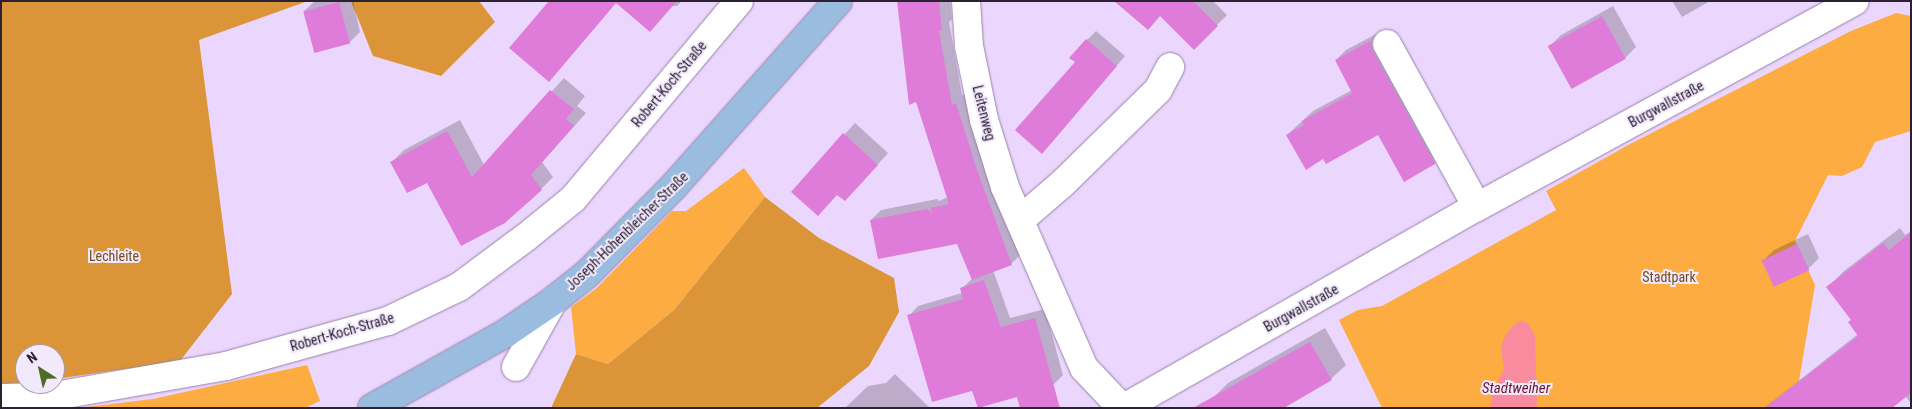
<!DOCTYPE html>
<meta charset="utf-8">
<style>
body{margin:0}
#map{position:relative;width:1912px;height:409px;overflow:hidden;background:#ebd7fd;font-family:"Roboto Condensed",sans-serif}
div>[style]{position:absolute}
[style*='--x']{left:calc(var(--x)*1px);top:calc(var(--y)*1px);width:calc(var(--w)*1px);rotate:calc(var(--a)*1deg)}
.green>*{inset:0;background:#fdac41}
.forest>*{inset:0;background:#db9538}
.water>*{inset:0;background:#f98b9e}
.shadow>*{inset:0;background:#0003}
.building>*{inset:0;background:#df7cd9;transform-origin:0 0}
.roads{filter:drop-shadow(0 0 1px #9980ac) drop-shadow(0 0 1px #9980ac)}
.minor>*{height:28px;margin:-14px;padding:0 14px;transform-origin:14px;border-radius:14px;background:#fff}
.major>*{height:28px;margin:-14px;padding:0 14px;transform-origin:14px;border-radius:14px;background:#99bcdf}
span{translate:-50% -50%;white-space:nowrap;text-align:center;line-height:1.15;-webkit-text-stroke:4px #f3e9fc;paint-order:stroke}
.street-label{font-size:14px;color:#2a2132}
.park-label{font-size:14px;color:#714c1d}
.water-label{font-size:15px;color:#6d182f;font-style:italic}
.frame{position:absolute;inset:0;border:2px solid #2a2132;pointer-events:none}
.north{position:absolute;left:15px;top:344px;width:50px;height:50px;box-sizing:border-box;background:#f3e9fc;border:1px solid #a399ab;border-radius:50%;rotate:325deg;font-size:14px;font-weight:700;line-height:20px;text-align:center;color:#2a2132}
.north::after{content:'';display:block;margin:auto;width:18px;height:22px;background:#4d6d24;clip-path:polygon(50% 0,100% 100%,50% 72%,0 100%)}
</style>
<div id="map">
<div class="green">
<i style="clip-path:polygon(1896px 13px,1911px 16px,1911px 131px,1875px 142px,1862px 167px,1842px 176px,1828px 175px,1795px 241px,1815px 285px,1799px 381px,1765px 408px,1382px 408px,1339px 320px,1358px 310px,1382px 306px,1556px 210px,1546px 191px,1630px 144px,1851px 31px)"></i>
<i style="clip-path:polygon(744px 168px,765px 197px,674px 310px,608px 364px,576px 354px,571px 307px,597px 288px,672px 211px,686px 211px)"></i>
<i style="clip-path:polygon(307px 365px,320px 401px,305px 408px,78px 408px,153px 399px)"></i>
</div>
<div class="forest">
<i style="clip-path:polygon(1px 1px,308px 1px,199px 40px,232px 294px,180px 361px,55px 379px,55px 354px,25px 354px,25px 383px,1px 384px)"></i>
<i style="clip-path:polygon(351px 1px,479px 1px,495px 22px,441px 76px,373px 56px)"></i>
<i style="clip-path:polygon(765px 197px,819px 238px,894px 278px,899px 312px,869px 366px,817px 408px,551px 408px,576px 354px,608px 364px,674px 310px)"></i>
</div>
<div class="water">
<i style="clip-path:polygon(1518px 321px,1528px 323px,1535px 336px,1537px 408px,1490px 408px,1493px 391px,1504px 369px,1501px 347px,1503px 340px,1509px 330px)"></i>
</div>
<div class="shadow">
<i style="clip-path:polygon(315px 1px,353px 1px,360px 32px,349px 43px,304px 11px)"></i>
<i style="clip-path:polygon(550px 1px,682px 1px,677px 6px)"></i>
<i style="clip-path:polygon(898px 1px,950px 1px,952px 19px,949px 22px,962px 95px,966px 94px,1021px 254px,1011px 264px,993px 270px,1010px 318px,1045px 309px,1063px 375px,1053px 385px,973px 389px,909px 316px,918px 306px,962px 293px,961px 289px,972px 279px,958px 242px,871px 220px,881px 210px,937px 199px,939px 201px,948px 197px)"></i>
<i style="clip-path:polygon(1127px 1px,1213px 1px,1227px 15px,1194px 48px,1161px 15px)"></i>
<i style="clip-path:polygon(1672px 1px,1710px 1px,1682px 17px)"></i>
<i style="clip-path:polygon(1613px 6px,1636px 47px,1625px 58px,1550px 46px,1561px 35px)"></i>
<i style="clip-path:polygon(1096px 31px,1125px 56px,1051px 143px,1076px 62px,1087px 40px)"></i>
<i style="clip-path:polygon(1380px 32px,1383px 42px,1444px 153px,1435px 163px,1404px 180px,1378px 134px,1324px 158px,1287px 135px,1313px 111px,1352px 90px,1336px 60px,1346px 50px)"></i>
<i style="clip-path:polygon(564px 78px,585px 96px,577px 106px,586px 113px,542px 162px,553px 177px,541px 189px,428px 181px,392px 162px,404px 150px,460px 120px,484px 165px)"></i>
<i style="clip-path:polygon(855px 123px,888px 153px,856px 189px,792px 192px)"></i>
<i style="clip-path:polygon(1900px 228px,1905px 235px,1911px 231px,1911px 403px,1905px 396px,1891px 408px,1764px 408px,1858px 334px,1852px 320px,1828px 287px,1844px 271px)"></i>
<i style="clip-path:polygon(1808px 234px,1819px 258px,1808px 269px,1763px 261px,1774px 250px)"></i>
<i style="clip-path:polygon(1325px 328px,1346px 365px,1331px 379px,1214px 397px,1228px 383px)"></i>
<i style="clip-path:polygon(895px 374px,930px 408px,845px 408px,868px 386px,886px 383px)"></i>
</div>
<div class="building">
<i style="clip-path:polygon(549px 1px,677px 1px,650px 32px,616px 3px,549px 82px,509px 48px)"></i>
<i style="clip-path:polygon(897px 1px,939px 1px,942px 30px,939px 31px,952px 105px,956px 103px,977px 170px,1012px 265px,972px 280px,957px 244px,878px 259px,870px 220px,927px 209px,933px 214px,930px 208px,949px 204px,916px 102px,909px 105px)"></i>
<i style="clip-path:polygon(1114px 1px,1193px 1px,1218px 26px,1194px 50px,1160px 16px,1148px 30px)"></i>
<i style="left:339px;top:2px;width:43px;height:37px;rotate:75deg"></i>
<i style="left:1602px;top:16px;width:49px;height:62px;rotate:61deg"></i>
<i style="clip-path:polygon(1086px 39px,1117px 66px,1042px 154px,1015px 130px,1075px 62px,1069px 58px)"></i>
<i style="clip-path:polygon(1370px 41px,1373px 52px,1435px 164px,1404px 182px,1378px 135px,1326px 164px,1323px 159px,1306px 170px,1286px 135px,1304px 125px,1302px 121px,1352px 93px,1335px 60px)"></i>
<i style="clip-path:polygon(550px 90px,574px 109px,566px 119px,574px 126px,531px 175px,542px 190px,505px 223px,461px 246px,427px 183px,407px 193px,390px 162px,447px 131px,472px 177px)"></i>
<i style="clip-path:polygon(843px 133px,878px 165px,845px 201px,837px 195px,818px 216px,791px 192px)"></i>
<i style="clip-path:polygon(1911px 232px,1911px 393px,1892px 408px,1765px 408px,1858px 336px,1848px 322px,1851px 320px,1826px 287px,1883px 243px,1889px 250px)"></i>
<i style="left:1797px;top:244px;width:29px;height:39px;rotate:65deg"></i>
<i style="clip-path:polygon(984px 280px,1001px 327px,1035px 318px,1060px 408px,1020px 408px,1017px 397px,978px 408px,972px 391px,932px 402px,907px 315px,963px 299px,960px 288px)"></i>
<i style="clip-path:polygon(1310px 342px,1332px 380px,1284px 408px,1193px 408px)"></i>
</div>
<div class="roads">
<div class="minor">
<i style="--x:966;--y:1;--w:45;--a:86.2"></i>
<i style="--x:969;--y:46;--w:76;--a:78.5"></i>
<i style="--x:984;--y:120;--w:70;--a:72.6"></i>
<i style="--x:1005;--y:187;--w:197;--a:66.4"></i>
<i style="--x:1084;--y:368;--w:55;--a:46.5"></i>
<i style="--x:1387;--y:44;--w:186;--a:61.1"></i>
<i style="--x:1020;--y:220;--w:55;--a:-40.6"></i>
<i style="--x:1062;--y:184;--w:134;--a:-44.4"></i>
<i style="--x:1158;--y:90;--w:26;--a:-62"></i>
<i style="--x:516;--y:367;--w:76;--a:-60.7"></i>
<i style="--x:1;--y:398;--w:48;--a:-1.2"></i>
<i style="--x:49;--y:397;--w:180;--a:-9.9"></i>
<i style="--x:226;--y:366;--w:168;--a:-15.5"></i>
<i style="--x:388;--y:321;--w:79;--a:-25.6"></i>
<i style="--x:459;--y:287;--w:82;--a:-36.6"></i>
<i style="--x:525;--y:238;--w:62;--a:-39.1"></i>
<i style="--x:573;--y:199;--w:258;--a:-50"></i>
<i style="--x:1124;--y:408;--w:406;--a:-29.7"></i>
<i style="--x:1477;--y:207;--w:430;--a:-28.6"></i>
</div>
<div class="major">
<i style="--x:372;--y:408;--w:154;--a:-29.2"></i>
<i style="--x:506;--y:333;--w:57;--a:-34.2"></i>
<i style="--x:553;--y:301;--w:43;--a:-38.5"></i>
<i style="--x:587;--y:274;--w:124;--a:-45.3"></i>
<i style="--x:674;--y:186;--w:247;--a:-48.4"></i>
</div>
</div>
<div class="street-label">
<span style="left:669px;top:84px;rotate:-50deg">Robert-Koch-Straße</span>
<span style="left:1666px;top:104px;rotate:-28deg">Burgwallstraße</span>
<span style="left:984px;top:113px;rotate:76deg">Leitenweg</span>
<span style="left:627px;top:231px;rotate:-44deg">Joseph-Hohenbleicher-Straße</span>
<span style="left:1301px;top:308px;rotate:-29deg">Burgwallstraße</span>
<span style="left:342px;top:332px;rotate:-16deg">Robert-Koch-Straße</span>
</div>
<div class="park-label">
<span style="left:114px;top:256px">Lechleite</span>
<span style="left:1669px;top:277px">Stadtpark</span>
</div>
<div class="water-label">
<span style="left:1516px;top:389px">Stadtweiher</span>
</div>
<div class="frame"></div>
<div class="north">N</div>
</div>
